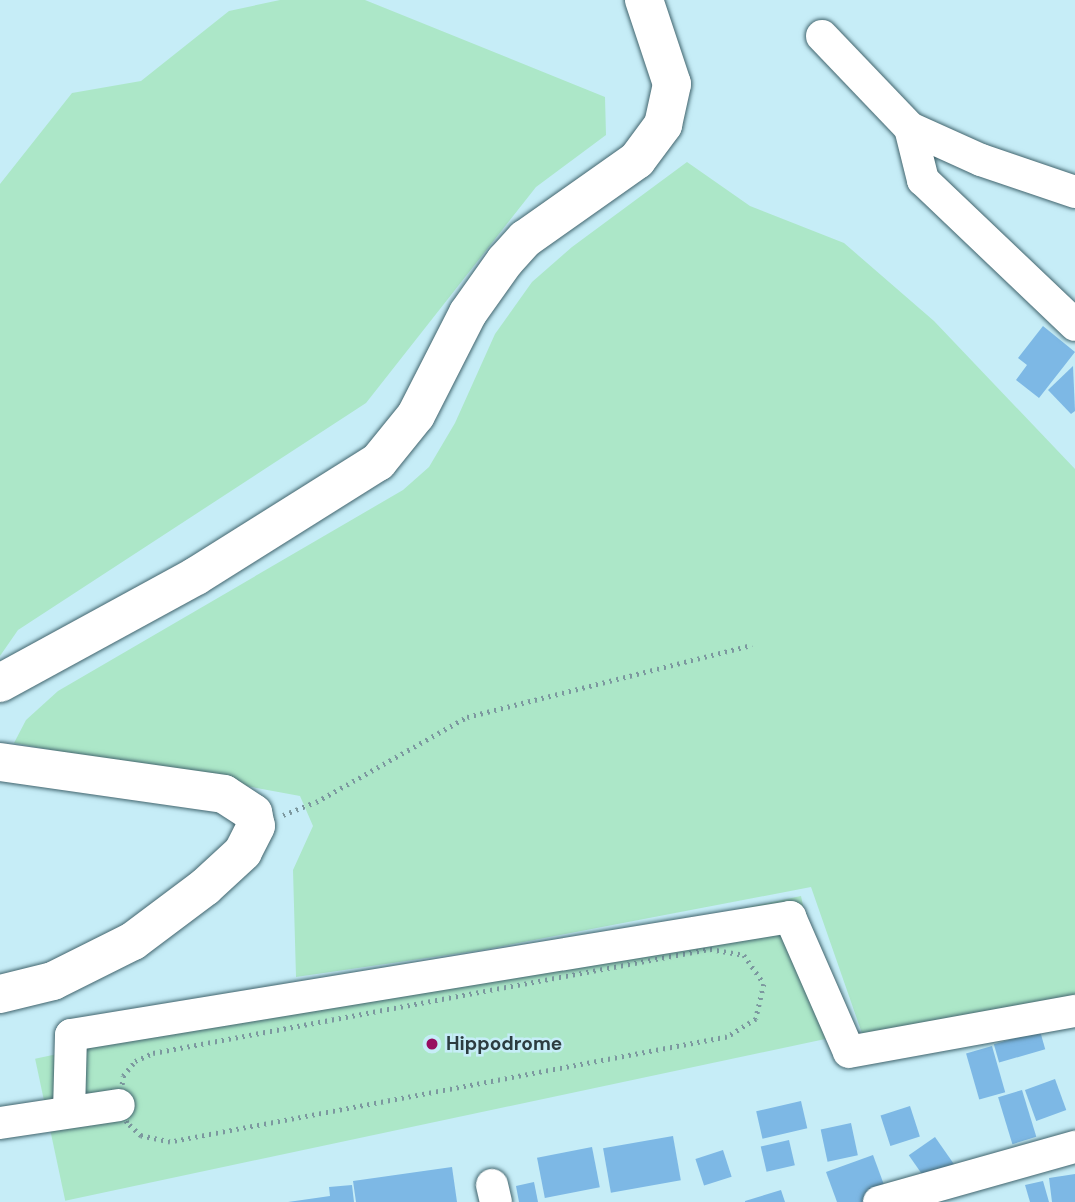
<!DOCTYPE html>
<style>
body{margin:0}
#map{position:relative;width:1075px;height:1202px;overflow:hidden;background:#c6edf7;font-family:"DM Sans",sans-serif}
div>[style]{position:absolute}
[style*='--x']{left:calc(var(--x)*1px);top:calc(var(--y)*1px);width:calc(var(--w)*1px);rotate:calc(var(--a)*1deg)}
.green>*{inset:0;background:#ace7c8;transform-origin:0 0}
.building>*{inset:0;background:#7db8e5;transform-origin:0 0}
.path>*{height:4.5px;margin-top:-2.25px;transform-origin:0;background:repeating-linear-gradient(90deg,#7c989f 0 2px,transparent 0 7px)}
.roads{filter:drop-shadow(0 0 2px #41646d) drop-shadow(0 0 2px #41646d)}
.minor>*{height:32px;margin:-16px;padding:0 16px;transform-origin:16px;border-radius:16px;background:#fff}
.major>*{height:38px;margin:-19px;padding:0 19px;transform-origin:19px;border-radius:19px;background:#fff}
.dots>*{width:19px;height:19px;translate:-50% -50%;box-sizing:border-box;border:4px solid #c6edf7;border-radius:50%}
span{translate:-50% -50%;white-space:nowrap;text-align:center;line-height:1.15;-webkit-text-stroke:5px #c6edf7;paint-order:stroke}
.poi-label{font-size:19px;color:#2c3c40;font-weight:700}
.left{translate:0 -50%;text-align:left}
</style>
<div id="map">
<div class="green">
<i style="clip-path:polygon(280px 0,365px 0,605px 97px,606px 135px,536px 187px,366px 403px,18px 630px,0 656px,0 184px,72px 93px,141px 81px,229px 11px)"></i>
<i style="clip-path:polygon(687px 162px,750px 206px,844px 243px,934px 321px,1075px 469px,1075px 997px,865px 1042px,811px 887px,482px 950px,296px 977px,293px 870px,313px 826px,300px 796px,14px 743px,26px 720px,58px 691px,403px 490px,429px 467px,455px 423px,495px 334px,532px 282px,572px 247px)"></i>
<i style="left:801px;top:896px;width:145px;height:783px;rotate:78deg"></i>
</div>
<div class="building">
<i style="clip-path:polygon(1043px 326px,1075px 352px,1039px 398px,1016px 380px,1027px 365px,1018px 358px)"></i>
<i style="clip-path:polygon(1073px 366px,1075px 411px,1071px 414px,1048px 390px)"></i>
<i style="left:1040px;top:1031px;width:19px;height:48px;rotate:74deg"></i>
<i style="left:992px;top:1046px;width:48px;height:27px;rotate:74deg"></i>
<i style="left:1055px;top:1079px;width:33px;height:32px;rotate:70deg"></i>
<i style="left:1022px;top:1090px;width:49px;height:25px;rotate:73deg"></i>
<i style="left:801px;top:1101px;width:28px;height:46px;rotate:77deg"></i>
<i style="left:910px;top:1106px;width:32px;height:31px;rotate:72deg"></i>
<i style="left:851px;top:1123px;width:33px;height:31px;rotate:78deg"></i>
<i style="left:673px;top:1136px;width:45px;height:71px;rotate:80deg"></i>
<i style="left:935px;top:1137px;width:39px;height:32px;rotate:55deg"></i>
<i style="left:789px;top:1140px;width:26px;height:29px;rotate:77deg"></i>
<i style="left:592px;top:1147px;width:41px;height:56px;rotate:79deg"></i>
<i style="left:723px;top:1150px;width:28px;height:29px;rotate:72deg"></i>
<i style="clip-path:polygon(873px 1155px,887px 1193px,863px 1202px,837px 1202px,826px 1172px)"></i>
<i style="clip-path:polygon(452px 1167px,457px 1202px,356px 1202px,353px 1181px)"></i>
<i style="clip-path:polygon(1075px 1174px,1075px 1202px,1052px 1202px,1049px 1178px)"></i>
<i style="clip-path:polygon(1043px 1181px,1049px 1202px,1030px 1202px,1025px 1185px)"></i>
<i style="clip-path:polygon(534px 1182px,538px 1202px,519px 1202px,516px 1186px)"></i>
<i style="clip-path:polygon(352px 1185px,354px 1202px,288px 1202px,330px 1196px,329px 1187px)"></i>
<i style="clip-path:polygon(781px 1190px,785px 1202px,745px 1202px,745px 1201px)"></i>
</div>
<div class="path">
<i style="--x:283;--y:815;--w:35;--a:-22"></i>
<i style="--x:316;--y:802;--w:173;--a:-29.4"></i>
<i style="--x:467;--y:717;--w:294;--a:-14.2"></i>
<i style="--x:710;--y:949;--w:35;--a:10"></i>
<i style="--x:744;--y:955;--w:35;--a:55"></i>
<i style="--x:764;--y:984;--w:36;--a:103"></i>
<i style="--x:756;--y:1019;--w:34;--a:148"></i>
<i style="--x:727;--y:1037;--w:567;--a:169.32"></i>
<i style="--x:170;--y:1142;--w:30;--a:-168"></i>
<i style="--x:141;--y:1136;--w:19;--a:-137"></i>
<i style="--x:127;--y:1123;--w:20;--a:-114"></i>
<i style="--x:119;--y:1105;--w:29;--a:-82"></i>
<i style="--x:123;--y:1076;--w:19;--a:-51"></i>
<i style="--x:135;--y:1061;--w:20;--a:-24"></i>
<i style="--x:153;--y:1053;--w:567;--a:-10.58"></i>
</div>
<div class="roads">
<div class="minor">
<i style="--x:822;--y:36;--w:127;--a:46.3"></i>
<i style="--x:910;--y:128;--w:78;--a:24.3"></i>
<i style="--x:981;--y:160;--w:99;--a:18.8"></i>
<i style="--x:910;--y:128;--w:54;--a:76"></i>
<i style="--x:923;--y:180;--w:210;--a:43.6"></i>
<i style="--x:69;--y:1112;--w:77;--a:-88.5"></i>
<i style="--x:71;--y:1035;--w:729;--a:-9.32"></i>
<i style="--x:790;--y:917;--w:147;--a:66.4"></i>
<i style="--x:849;--y:1052;--w:230;--a:-10.3"></i>
<i style="--x:0;--y:1123;--w:120;--a:-8.6"></i>
<i style="--x:492;--y:1185;--w:17;--a:77"></i>
<i style="--x:879;--y:1202;--w:204;--a:-15.7"></i>
</div>
<div class="major">
<i style="--x:0;--y:683;--w:223;--a:-28.6"></i>
<i style="--x:196;--y:576;--w:215;--a:-32.1"></i>
<i style="--x:378;--y:462;--w:60;--a:-51"></i>
<i style="--x:416;--y:415;--w:114;--a:-63"></i>
<i style="--x:468;--y:313;--w:64;--a:-54.6"></i>
<i style="--x:505;--y:261;--w:30;--a:-48"></i>
<i style="--x:525;--y:239;--w:137;--a:-35.2"></i>
<i style="--x:637;--y:160;--w:44;--a:-53.4"></i>
<i style="--x:663;--y:125;--w:42;--a:-77.6"></i>
<i style="--x:672;--y:84;--w:89;--a:-108.4"></i>
<i style="--x:0;--y:762;--w:226;--a:8.1"></i>
<i style="--x:224;--y:794;--w:35;--a:33"></i>
<i style="--x:253;--y:813;--w:13;--a:77"></i>
<i style="--x:256;--y:826;--w:29;--a:117"></i>
<i style="--x:243;--y:852;--w:52;--a:137.4"></i>
<i style="--x:205;--y:887;--w:90;--a:143.1"></i>
<i style="--x:133;--y:941;--w:89;--a:153.4"></i>
<i style="--x:53;--y:981;--w:55;--a:166.2"></i>
</div>
</div>
<div class="dots">
<i style="left:432px;top:1044px;background:#980d60"></i>
</div>
<div class="poi-label">
<span class="left" style="left:446px;top:1044px">Hippodrome</span>
</div>
</div>
